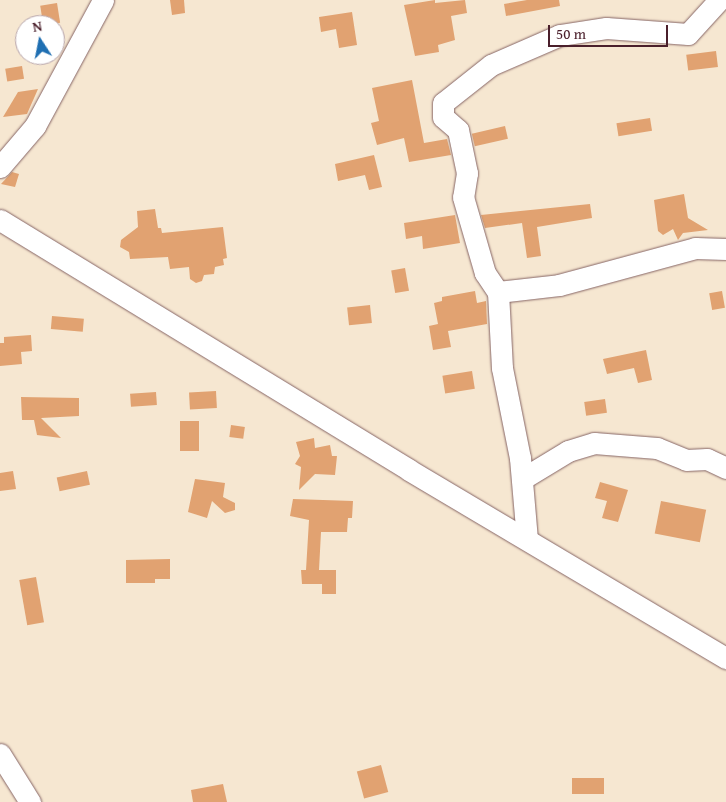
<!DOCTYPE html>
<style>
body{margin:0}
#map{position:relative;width:726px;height:802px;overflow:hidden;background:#f6e7d1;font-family:"Gentium Book Plus",serif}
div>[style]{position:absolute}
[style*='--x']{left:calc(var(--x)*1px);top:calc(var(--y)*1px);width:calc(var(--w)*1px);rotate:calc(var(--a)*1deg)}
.building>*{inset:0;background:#e1a271;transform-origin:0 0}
.roads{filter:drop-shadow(0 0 1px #866565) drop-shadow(0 0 1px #866565)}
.minor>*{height:21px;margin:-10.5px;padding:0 10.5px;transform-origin:10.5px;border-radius:10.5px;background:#fff}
span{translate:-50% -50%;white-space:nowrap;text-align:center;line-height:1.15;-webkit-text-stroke:4px #fff;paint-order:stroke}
.north{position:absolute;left:15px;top:15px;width:50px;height:50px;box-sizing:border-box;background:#fff;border:1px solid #b7a5aa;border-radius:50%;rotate:349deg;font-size:14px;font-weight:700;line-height:20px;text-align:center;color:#4a1f2b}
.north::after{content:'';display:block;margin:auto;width:18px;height:22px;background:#1f6fb2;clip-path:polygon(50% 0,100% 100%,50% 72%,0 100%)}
.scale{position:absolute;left:548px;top:25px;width:120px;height:22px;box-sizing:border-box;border:2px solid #4a1f2b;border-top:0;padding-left:6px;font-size:15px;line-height:18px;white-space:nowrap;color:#4a1f2b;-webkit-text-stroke:4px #fff;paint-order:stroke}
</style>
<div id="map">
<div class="building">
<i style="clip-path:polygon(170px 0,184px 0,185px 13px,172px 15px)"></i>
<i style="clip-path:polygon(435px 0,435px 3px,465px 0,467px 13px,451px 16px,455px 40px,438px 45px,439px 52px,415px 56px,404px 5px)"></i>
<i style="clip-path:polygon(527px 0,559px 0,560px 6px,506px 16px,504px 4px)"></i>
<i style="left:57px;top:3px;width:20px;height:17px;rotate:81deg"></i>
<i style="clip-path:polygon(352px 12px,357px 45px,339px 48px,336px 29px,321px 32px,319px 17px)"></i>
<i style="left:716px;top:51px;width:16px;height:30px;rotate:83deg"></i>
<i style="left:22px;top:66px;width:13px;height:17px;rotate:81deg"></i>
<i style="clip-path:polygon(412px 80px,424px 143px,447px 139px,451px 155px,409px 162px,404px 138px,377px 145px,371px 123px,379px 121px,372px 88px)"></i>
<i style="clip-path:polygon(38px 89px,27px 114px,3px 117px,18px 92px)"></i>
<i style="left:650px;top:118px;width:13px;height:34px;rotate:81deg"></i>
<i style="left:505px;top:126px;width:13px;height:34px;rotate:77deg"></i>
<i style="clip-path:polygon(374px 155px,382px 187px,369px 190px,365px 175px,338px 181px,335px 164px)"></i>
<i style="clip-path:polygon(12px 172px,19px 174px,15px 187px,1px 184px)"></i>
<i style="clip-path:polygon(684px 194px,688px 218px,708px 230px,683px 233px,678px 240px,673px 229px,663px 235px,658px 231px,654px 200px)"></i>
<i style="clip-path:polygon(590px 204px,592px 218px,537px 227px,541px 256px,527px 258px,522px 223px,485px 228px,481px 215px)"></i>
<i style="clip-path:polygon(155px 209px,158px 228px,161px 228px,162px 233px,223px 227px,227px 258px,223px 259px,224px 265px,215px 267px,214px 274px,204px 275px,202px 281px,196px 283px,190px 279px,189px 267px,170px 269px,168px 257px,130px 259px,129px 252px,120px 247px,121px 240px,138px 227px,137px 211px)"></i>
<i style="clip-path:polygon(455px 215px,460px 243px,423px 249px,422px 236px,406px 239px,404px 223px)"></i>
<i style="left:405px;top:268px;width:23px;height:14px;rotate:80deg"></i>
<i style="clip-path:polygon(475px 291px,477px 303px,486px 301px,487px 324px,448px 331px,451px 347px,433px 350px,429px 326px,438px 324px,434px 303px,442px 301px,442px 297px)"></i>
<i style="left:722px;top:291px;width:17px;height:13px;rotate:80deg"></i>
<i style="left:370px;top:305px;width:18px;height:23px;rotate:84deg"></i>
<i style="left:52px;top:316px;width:32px;height:13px;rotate:5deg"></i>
<i style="clip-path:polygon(31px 335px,32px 351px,21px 352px,22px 364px,0 366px,0 343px,4px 343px,4px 337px)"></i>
<i style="clip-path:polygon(646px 350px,652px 380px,638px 383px,634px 368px,607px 374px,603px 359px)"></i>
<i style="left:472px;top:371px;width:18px;height:30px;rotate:81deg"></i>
<i style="left:216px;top:391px;width:17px;height:27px;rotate:87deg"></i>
<i style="left:156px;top:392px;width:13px;height:26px;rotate:86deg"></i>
<i style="clip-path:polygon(21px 397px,79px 398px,79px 416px,41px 418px,61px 438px,37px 435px,34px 420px,22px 420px)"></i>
<i style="left:605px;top:399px;width:14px;height:21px;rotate:82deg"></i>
<i style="left:199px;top:421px;width:30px;height:19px;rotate:90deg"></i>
<i style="left:231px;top:425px;width:14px;height:12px;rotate:8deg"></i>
<i style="clip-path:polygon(314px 438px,315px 448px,330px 445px,332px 456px,337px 456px,335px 475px,315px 474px,299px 490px,301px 467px,295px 464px,300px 456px,296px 442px)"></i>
<i style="clip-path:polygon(13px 471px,16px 489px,0 491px,0 473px)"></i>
<i style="left:87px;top:471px;width:14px;height:31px;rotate:78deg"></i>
<i style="clip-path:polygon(195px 479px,225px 483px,223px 497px,235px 503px,235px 510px,225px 513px,212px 501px,207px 518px,188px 512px)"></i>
<i style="clip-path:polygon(600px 482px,628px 490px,618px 522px,602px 518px,607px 501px,595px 498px)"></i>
<i style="clip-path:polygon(293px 499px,353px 501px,352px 518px,348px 518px,347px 532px,321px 532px,319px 570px,336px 570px,336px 594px,322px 594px,322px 584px,302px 584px,301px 570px,306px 570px,309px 520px,290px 516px)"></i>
<i style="left:661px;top:501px;width:46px;height:33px;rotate:11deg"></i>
<i style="clip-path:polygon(170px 559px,170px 579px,155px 579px,155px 583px,126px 583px,126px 560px)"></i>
<i style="left:36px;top:577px;width:46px;height:17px;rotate:80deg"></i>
<i style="left:381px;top:765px;width:28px;height:25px;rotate:75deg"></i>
<i style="left:604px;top:778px;width:16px;height:32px;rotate:90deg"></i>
<i style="clip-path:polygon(223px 784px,227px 802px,193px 802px,191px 790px)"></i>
</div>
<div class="roads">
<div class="minor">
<i style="--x:719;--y:0;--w:46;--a:132.4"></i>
<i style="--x:688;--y:34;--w:82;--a:-175.8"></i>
<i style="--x:606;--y:28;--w:47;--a:171.3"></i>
<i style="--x:560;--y:35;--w:75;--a:156.5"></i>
<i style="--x:491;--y:65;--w:61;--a:141.6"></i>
<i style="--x:443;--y:103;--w:14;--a:90"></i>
<i style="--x:443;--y:117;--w:20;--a:41"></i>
<i style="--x:458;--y:130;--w:44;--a:78.2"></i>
<i style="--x:467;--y:173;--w:24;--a:99"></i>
<i style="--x:463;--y:197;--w:79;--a:73.9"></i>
<i style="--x:485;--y:273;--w:23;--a:56"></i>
<i style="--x:498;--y:292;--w:61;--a:-6.5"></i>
<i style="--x:559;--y:285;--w:141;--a:-15.2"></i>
<i style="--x:695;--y:248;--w:31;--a:2"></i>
<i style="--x:0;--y:167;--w:54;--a:-49.5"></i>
<i style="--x:35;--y:126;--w:143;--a:-61.6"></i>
<i style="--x:0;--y:220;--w:479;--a:31.4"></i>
<i style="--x:409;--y:470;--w:369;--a:30.7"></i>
<i style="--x:498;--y:292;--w:76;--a:87"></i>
<i style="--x:502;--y:368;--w:92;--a:78.7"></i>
<i style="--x:520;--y:458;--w:81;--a:85.1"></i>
<i style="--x:522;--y:479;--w:54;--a:-31.3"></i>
<i style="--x:568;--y:451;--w:27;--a:-17"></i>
<i style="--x:594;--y:443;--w:63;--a:4.5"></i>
<i style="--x:657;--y:448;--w:31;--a:22"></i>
<i style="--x:686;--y:460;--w:21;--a:-3"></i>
<i style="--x:707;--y:459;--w:21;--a:25"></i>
<i style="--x:0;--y:754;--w:57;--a:58"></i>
</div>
</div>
<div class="north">N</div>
<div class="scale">50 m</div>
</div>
